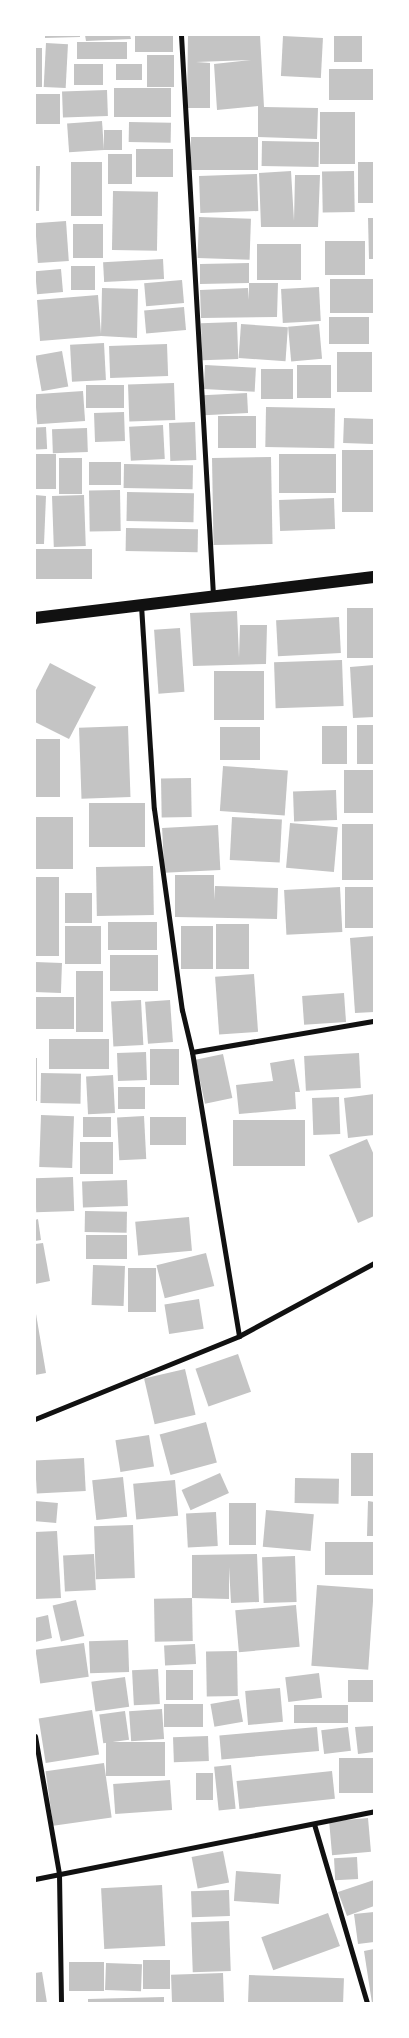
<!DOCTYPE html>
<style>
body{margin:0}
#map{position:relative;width:409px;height:2038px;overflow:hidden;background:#fff;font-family:"Noto Serif",serif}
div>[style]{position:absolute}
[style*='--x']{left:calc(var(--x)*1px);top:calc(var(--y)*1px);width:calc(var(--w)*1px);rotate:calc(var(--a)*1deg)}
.building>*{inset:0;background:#c4c4c4;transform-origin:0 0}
.minor>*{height:5px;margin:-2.5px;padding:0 2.5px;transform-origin:2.5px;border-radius:2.5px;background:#111}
.primary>*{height:12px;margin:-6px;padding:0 6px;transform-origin:6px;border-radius:6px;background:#111}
span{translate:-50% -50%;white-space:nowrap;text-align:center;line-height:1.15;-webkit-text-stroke:4px #fff;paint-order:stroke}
.frame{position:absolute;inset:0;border:36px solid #fff;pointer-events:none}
</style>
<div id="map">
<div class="building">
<i style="clip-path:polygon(45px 35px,80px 35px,80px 37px,45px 38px)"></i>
<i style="clip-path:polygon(85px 35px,130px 35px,131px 39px,86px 41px)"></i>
<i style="left:135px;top:35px;width:38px;height:17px"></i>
<i style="clip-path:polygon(188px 35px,260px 35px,264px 107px,318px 108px,317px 139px,258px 137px,258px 106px,217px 110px,214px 64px,251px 60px,196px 62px,210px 63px,210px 108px,187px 108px)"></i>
<i style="left:334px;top:35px;width:28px;height:27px"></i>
<i style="left:283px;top:36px;width:40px;height:40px;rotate:3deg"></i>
<i style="left:127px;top:42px;width:17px;height:50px;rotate:90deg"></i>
<i style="left:46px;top:43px;width:22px;height:44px;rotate:3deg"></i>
<i style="left:35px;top:48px;width:7px;height:39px"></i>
<i style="left:147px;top:55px;width:27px;height:32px"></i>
<i style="left:74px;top:64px;width:29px;height:21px"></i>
<i style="left:142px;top:64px;width:16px;height:26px;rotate:90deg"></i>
<i style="left:374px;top:69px;width:31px;height:45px;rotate:90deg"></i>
<i style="left:114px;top:88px;width:57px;height:29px"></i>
<i style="left:107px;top:90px;width:26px;height:45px;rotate:88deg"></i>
<i style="left:35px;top:94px;width:25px;height:30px"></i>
<i style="left:320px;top:112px;width:35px;height:52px"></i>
<i style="left:102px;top:121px;width:29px;height:35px;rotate:86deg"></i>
<i style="left:129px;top:122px;width:42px;height:20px;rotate:1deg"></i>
<i style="left:104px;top:130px;width:18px;height:20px"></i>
<i style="left:258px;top:137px;width:33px;height:67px;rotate:90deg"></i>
<i style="left:262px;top:141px;width:57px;height:25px;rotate:1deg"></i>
<i style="left:136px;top:149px;width:37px;height:28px"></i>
<i style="left:132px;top:154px;width:30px;height:24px;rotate:90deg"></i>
<i style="left:71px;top:162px;width:31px;height:54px"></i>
<i style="left:358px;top:162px;width:16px;height:41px"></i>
<i style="clip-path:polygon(35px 166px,40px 166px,39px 211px,35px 211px)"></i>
<i style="clip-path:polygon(291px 171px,294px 221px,295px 175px,320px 175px,318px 227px,261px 227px,259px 173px)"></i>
<i style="left:354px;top:171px;width:41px;height:32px;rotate:89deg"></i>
<i style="left:257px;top:174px;width:37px;height:58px;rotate:88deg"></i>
<i style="left:113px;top:191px;width:45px;height:59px;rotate:1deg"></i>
<i style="left:199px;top:217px;width:52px;height:41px;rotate:2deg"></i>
<i style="clip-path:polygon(368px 218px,374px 218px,374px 259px,369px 259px)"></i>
<i style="left:66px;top:221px;width:40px;height:31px;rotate:86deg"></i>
<i style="left:73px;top:224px;width:30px;height:34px"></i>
<i style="left:325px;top:241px;width:40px;height:34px"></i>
<i style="left:257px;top:244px;width:44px;height:36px"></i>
<i style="left:163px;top:259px;width:20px;height:60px;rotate:87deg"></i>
<i style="clip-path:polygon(249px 263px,249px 283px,278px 283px,277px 317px,201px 318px,200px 290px,248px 288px,249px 300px,249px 283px,200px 284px,200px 264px)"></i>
<i style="left:71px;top:266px;width:24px;height:24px"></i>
<i style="left:61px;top:269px;width:23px;height:26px;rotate:85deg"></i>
<i style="left:330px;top:279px;width:44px;height:34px"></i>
<i style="left:182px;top:280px;width:23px;height:38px;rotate:85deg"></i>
<i style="left:319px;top:287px;width:34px;height:38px;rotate:87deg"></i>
<i style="clip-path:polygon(102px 288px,138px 289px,137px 338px,101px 336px,40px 341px,37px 300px,98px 295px,101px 334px)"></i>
<i style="left:184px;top:307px;width:23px;height:40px;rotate:85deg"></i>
<i style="left:329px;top:317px;width:40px;height:27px"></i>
<i style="left:237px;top:322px;width:37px;height:36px;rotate:88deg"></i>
<i style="left:241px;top:324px;width:47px;height:34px;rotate:4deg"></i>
<i style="left:319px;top:324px;width:35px;height:31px;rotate:85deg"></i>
<i style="left:104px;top:343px;width:37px;height:34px;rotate:87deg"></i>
<i style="left:167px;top:344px;width:32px;height:58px;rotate:88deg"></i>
<i style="left:62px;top:351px;width:36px;height:27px;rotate:80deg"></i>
<i style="left:337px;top:352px;width:35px;height:40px"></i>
<i style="left:205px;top:365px;width:51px;height:24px;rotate:3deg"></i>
<i style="left:297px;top:365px;width:34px;height:33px"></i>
<i style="left:261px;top:369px;width:32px;height:30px"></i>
<i style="left:174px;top:383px;width:37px;height:46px;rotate:88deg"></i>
<i style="left:86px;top:385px;width:38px;height:23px"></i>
<i style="left:83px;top:391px;width:30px;height:48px;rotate:86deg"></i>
<i style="left:247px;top:393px;width:20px;height:44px;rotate:87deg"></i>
<i style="left:266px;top:407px;width:69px;height:40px;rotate:1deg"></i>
<i style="left:124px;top:412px;width:29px;height:30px;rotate:88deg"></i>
<i style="left:256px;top:416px;width:32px;height:38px;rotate:90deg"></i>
<i style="left:344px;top:418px;width:30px;height:25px;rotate:2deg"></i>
<i style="left:195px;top:422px;width:38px;height:26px;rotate:88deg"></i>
<i style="left:163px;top:425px;width:34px;height:34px;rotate:87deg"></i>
<i style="left:46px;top:427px;width:22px;height:11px;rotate:87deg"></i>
<i style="left:87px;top:428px;width:24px;height:35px;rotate:88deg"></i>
<i style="left:374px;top:450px;width:62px;height:32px;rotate:90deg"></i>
<i style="left:35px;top:454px;width:21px;height:35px"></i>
<i style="left:336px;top:454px;width:39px;height:57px;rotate:90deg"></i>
<i style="left:271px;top:457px;width:87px;height:59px;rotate:89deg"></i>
<i style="left:59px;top:458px;width:23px;height:36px"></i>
<i style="left:121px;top:462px;width:23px;height:32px;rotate:90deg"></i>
<i style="left:124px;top:464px;width:69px;height:24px;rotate:1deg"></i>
<i style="left:120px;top:490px;width:41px;height:31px;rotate:89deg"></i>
<i style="left:127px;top:492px;width:67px;height:29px;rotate:1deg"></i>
<i style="clip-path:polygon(35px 495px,46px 496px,44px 544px,35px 544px)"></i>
<i style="left:84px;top:495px;width:51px;height:32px;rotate:88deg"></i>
<i style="left:334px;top:498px;width:31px;height:55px;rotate:88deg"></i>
<i style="left:126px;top:528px;width:72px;height:23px;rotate:1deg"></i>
<i style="left:35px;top:549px;width:57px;height:30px"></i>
<i style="left:374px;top:608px;width:50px;height:27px;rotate:90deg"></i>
<i style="clip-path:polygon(237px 611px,239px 658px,240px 625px,267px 625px,266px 664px,193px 666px,190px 613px)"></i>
<i style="left:339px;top:617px;width:36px;height:63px;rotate:87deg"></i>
<i style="left:180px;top:628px;width:64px;height:26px;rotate:86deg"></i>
<i style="left:342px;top:660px;width:46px;height:68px;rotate:88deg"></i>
<i style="clip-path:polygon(50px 663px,96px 687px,69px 739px,35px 722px,35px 692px)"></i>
<i style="clip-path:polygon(374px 665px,374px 717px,353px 718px,350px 667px)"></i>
<i style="left:214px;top:671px;width:50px;height:49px"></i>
<i style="left:357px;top:725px;width:17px;height:39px"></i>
<i style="left:128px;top:726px;width:71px;height:49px;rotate:88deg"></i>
<i style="left:322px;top:726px;width:25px;height:38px"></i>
<i style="left:220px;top:727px;width:40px;height:33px"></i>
<i style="left:35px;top:739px;width:25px;height:58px"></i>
<i style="left:223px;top:766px;width:65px;height:45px;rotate:4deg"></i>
<i style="left:374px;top:770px;width:43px;height:30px;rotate:90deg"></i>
<i style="left:191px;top:778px;width:39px;height:30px;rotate:89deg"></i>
<i style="left:336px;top:790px;width:30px;height:43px;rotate:88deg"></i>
<i style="left:89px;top:803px;width:56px;height:44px"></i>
<i style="left:35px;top:817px;width:38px;height:52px"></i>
<i style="left:232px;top:817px;width:50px;height:43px;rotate:3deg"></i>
<i style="left:290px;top:823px;width:48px;height:45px;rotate:5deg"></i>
<i style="left:342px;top:824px;width:32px;height:56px"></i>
<i style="left:218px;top:825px;width:45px;height:56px;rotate:87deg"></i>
<i style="left:153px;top:866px;width:49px;height:57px;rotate:89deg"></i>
<i style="clip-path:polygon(175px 875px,214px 875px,214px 900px,215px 886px,278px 888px,277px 919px,175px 917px)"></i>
<i style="left:35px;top:877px;width:24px;height:79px"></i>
<i style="left:340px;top:887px;width:45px;height:56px;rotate:87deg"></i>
<i style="left:374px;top:887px;width:41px;height:29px;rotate:90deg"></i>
<i style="left:65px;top:893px;width:27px;height:30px"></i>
<i style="left:108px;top:922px;width:49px;height:28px"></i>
<i style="left:249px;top:924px;width:45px;height:33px;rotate:90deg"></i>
<i style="left:65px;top:926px;width:36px;height:38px"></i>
<i style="left:181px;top:926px;width:32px;height:43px"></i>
<i style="clip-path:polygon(374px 936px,374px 1012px,355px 1013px,350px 938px)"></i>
<i style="left:158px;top:955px;width:36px;height:48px;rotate:90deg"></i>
<i style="left:35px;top:962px;width:27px;height:30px;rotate:2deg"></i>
<i style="left:76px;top:971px;width:27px;height:61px"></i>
<i style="left:254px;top:974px;width:58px;height:39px;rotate:86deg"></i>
<i style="left:344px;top:993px;width:29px;height:42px;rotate:86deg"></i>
<i style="left:35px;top:997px;width:39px;height:32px"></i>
<i style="left:141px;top:1000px;width:45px;height:30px;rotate:87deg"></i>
<i style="left:170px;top:1000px;width:42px;height:25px;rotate:86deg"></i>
<i style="left:49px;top:1039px;width:60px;height:30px"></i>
<i style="left:179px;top:1049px;width:36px;height:29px;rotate:90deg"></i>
<i style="left:146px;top:1052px;width:28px;height:29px;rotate:88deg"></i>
<i style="left:359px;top:1053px;width:35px;height:55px;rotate:87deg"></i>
<i style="left:223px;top:1054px;width:45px;height:28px;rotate:78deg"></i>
<i style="left:35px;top:1058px;width:2px;height:43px"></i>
<i style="clip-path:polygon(294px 1059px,300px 1092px,295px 1092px,296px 1109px,239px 1114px,236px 1085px,273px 1081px,270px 1063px)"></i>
<i style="left:41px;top:1073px;width:40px;height:30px;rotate:1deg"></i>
<i style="left:113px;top:1075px;width:38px;height:27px;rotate:87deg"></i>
<i style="left:118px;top:1087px;width:27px;height:22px"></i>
<i style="clip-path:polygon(374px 1094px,374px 1135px,348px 1138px,344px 1098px)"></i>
<i style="left:339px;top:1097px;width:37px;height:27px;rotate:88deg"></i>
<i style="left:41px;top:1115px;width:33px;height:52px;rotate:2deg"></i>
<i style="left:144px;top:1116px;width:43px;height:27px;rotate:87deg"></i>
<i style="left:83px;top:1117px;width:28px;height:20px"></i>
<i style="left:150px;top:1117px;width:36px;height:28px"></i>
<i style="left:305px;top:1120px;width:46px;height:72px;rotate:90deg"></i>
<i style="clip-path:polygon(367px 1139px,374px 1155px,374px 1216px,358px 1223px,329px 1155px)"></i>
<i style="left:80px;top:1142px;width:33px;height:32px"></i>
<i style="left:73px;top:1177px;width:34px;height:38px;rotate:88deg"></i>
<i style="left:127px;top:1180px;width:26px;height:45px;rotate:88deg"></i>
<i style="left:85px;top:1211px;width:42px;height:21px;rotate:1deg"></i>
<i style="left:189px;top:1217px;width:34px;height:54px;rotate:85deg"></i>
<i style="clip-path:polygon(38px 1219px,41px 1240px,35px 1241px,35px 1220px)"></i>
<i style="left:86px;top:1235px;width:41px;height:24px"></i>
<i style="clip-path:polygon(43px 1243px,50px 1281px,35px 1284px,35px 1244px)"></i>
<i style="left:206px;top:1253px;width:34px;height:51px;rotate:76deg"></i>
<i style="left:93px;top:1265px;width:32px;height:40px;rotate:2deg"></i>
<i style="left:128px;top:1268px;width:28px;height:44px"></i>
<i style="left:199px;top:1299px;width:30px;height:35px;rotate:81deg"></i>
<i style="clip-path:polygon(35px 1308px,46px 1373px,35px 1375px)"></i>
<i style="left:238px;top:1354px;width:40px;height:45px;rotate:71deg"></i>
<i style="left:185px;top:1369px;width:47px;height:42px;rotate:77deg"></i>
<i style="left:206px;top:1422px;width:42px;height:48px;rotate:75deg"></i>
<i style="left:149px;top:1435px;width:32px;height:34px;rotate:81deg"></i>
<i style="left:351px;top:1453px;width:23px;height:43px"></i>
<i style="left:84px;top:1458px;width:33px;height:49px;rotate:87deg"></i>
<i style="left:220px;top:1473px;width:22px;height:42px;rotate:66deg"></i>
<i style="left:123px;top:1477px;width:40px;height:31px;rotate:84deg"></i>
<i style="left:295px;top:1478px;width:44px;height:25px;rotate:1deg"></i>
<i style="left:175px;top:1480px;width:36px;height:42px;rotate:85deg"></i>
<i style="left:35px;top:1501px;width:23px;height:20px;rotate:5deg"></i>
<i style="clip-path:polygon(368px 1501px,374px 1502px,374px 1536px,367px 1536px)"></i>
<i style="left:229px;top:1503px;width:27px;height:42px"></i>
<i style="left:266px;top:1510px;width:48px;height:37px;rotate:5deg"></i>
<i style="left:216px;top:1512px;width:34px;height:30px;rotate:87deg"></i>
<i style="left:133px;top:1525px;width:53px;height:39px;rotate:88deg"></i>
<i style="clip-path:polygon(57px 1531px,61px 1598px,35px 1599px,35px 1532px)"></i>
<i style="left:325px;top:1542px;width:49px;height:33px"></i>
<i style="left:94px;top:1554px;width:36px;height:31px;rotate:87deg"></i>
<i style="clip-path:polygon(257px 1554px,259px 1602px,231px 1603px,229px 1567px,229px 1599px,192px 1598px,192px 1555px)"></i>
<i style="left:295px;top:1556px;width:46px;height:33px;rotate:88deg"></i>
<i style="left:317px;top:1585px;width:57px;height:81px;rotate:4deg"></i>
<i style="left:192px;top:1598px;width:43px;height:38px;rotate:89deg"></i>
<i style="left:76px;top:1600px;width:37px;height:24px;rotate:77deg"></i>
<i style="left:296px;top:1605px;width:42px;height:61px;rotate:85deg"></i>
<i style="clip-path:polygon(48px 1615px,52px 1638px,35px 1642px,35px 1618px)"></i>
<i style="left:128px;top:1640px;width:32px;height:39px;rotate:88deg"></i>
<i style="left:84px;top:1643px;width:34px;height:49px;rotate:82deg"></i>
<i style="left:195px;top:1644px;width:20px;height:31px;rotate:87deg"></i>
<i style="left:237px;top:1651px;width:45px;height:31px;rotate:89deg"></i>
<i style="left:158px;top:1669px;width:35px;height:26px;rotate:87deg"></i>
<i style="left:166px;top:1670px;width:27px;height:30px"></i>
<i style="left:319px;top:1673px;width:25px;height:34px;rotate:83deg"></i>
<i style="left:125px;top:1677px;width:30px;height:34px;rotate:82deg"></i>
<i style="left:374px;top:1680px;width:22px;height:26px;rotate:90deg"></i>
<i style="left:280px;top:1688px;width:34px;height:35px;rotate:85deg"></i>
<i style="left:239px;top:1699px;width:23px;height:29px;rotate:80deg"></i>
<i style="left:203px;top:1704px;width:23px;height:39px;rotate:90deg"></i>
<i style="left:348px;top:1705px;width:18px;height:54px;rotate:90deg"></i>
<i style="left:162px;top:1709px;width:30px;height:33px;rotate:86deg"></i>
<i style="left:92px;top:1710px;width:45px;height:54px;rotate:81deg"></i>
<i style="left:125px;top:1711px;width:29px;height:26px;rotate:82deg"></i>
<i style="clip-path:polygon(374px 1726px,374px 1752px,358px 1754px,355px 1727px)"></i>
<i style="left:317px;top:1727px;width:24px;height:98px;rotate:85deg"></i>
<i style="left:348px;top:1727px;width:24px;height:27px;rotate:83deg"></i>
<i style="left:208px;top:1736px;width:25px;height:35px;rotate:88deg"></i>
<i style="left:165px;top:1742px;width:34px;height:59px;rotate:90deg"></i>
<i style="left:374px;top:1758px;width:35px;height:35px;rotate:90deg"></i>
<i style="left:104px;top:1763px;width:55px;height:59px;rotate:82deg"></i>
<i style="left:231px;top:1765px;width:44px;height:17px;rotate:84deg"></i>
<i style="left:332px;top:1771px;width:28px;height:96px;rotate:84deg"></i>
<i style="left:196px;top:1773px;width:17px;height:27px"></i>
<i style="left:170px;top:1780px;width:30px;height:57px;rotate:86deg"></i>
<i style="left:368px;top:1818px;width:34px;height:39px;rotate:85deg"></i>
<i style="left:223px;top:1851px;width:32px;height:32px;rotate:79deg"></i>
<i style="left:357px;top:1857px;width:22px;height:23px;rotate:87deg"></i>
<i style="left:236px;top:1871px;width:45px;height:30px;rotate:4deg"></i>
<i style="clip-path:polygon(374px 1880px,374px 1906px,347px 1916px,338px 1892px)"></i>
<i style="left:162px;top:1885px;width:61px;height:61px;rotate:87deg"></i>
<i style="left:229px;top:1890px;width:26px;height:38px;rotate:88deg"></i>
<i style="clip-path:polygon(374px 1912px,374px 1942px,358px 1944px,354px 1914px)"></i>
<i style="left:328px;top:1913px;width:35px;height:71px;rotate:70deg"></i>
<i style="left:229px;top:1921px;width:50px;height:38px;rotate:88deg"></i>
<i style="clip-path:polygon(374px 1949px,374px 2003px,372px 2003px,364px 1951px)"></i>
<i style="left:143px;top:1960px;width:27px;height:29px"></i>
<i style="left:69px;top:1962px;width:35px;height:29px"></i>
<i style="left:106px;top:1963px;width:36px;height:27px;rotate:2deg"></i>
<i style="clip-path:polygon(42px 1972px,47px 2003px,35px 2003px,35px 1973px)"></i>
<i style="left:223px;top:1973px;width:30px;height:52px;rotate:88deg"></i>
<i style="left:249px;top:1975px;width:95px;height:28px;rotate:2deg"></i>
<i style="clip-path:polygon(164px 1997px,164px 2003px,88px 2003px,88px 1999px)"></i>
</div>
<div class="minor">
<i style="--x:181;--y:35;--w:561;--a:86.73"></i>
<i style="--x:141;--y:605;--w:204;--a:86.4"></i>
<i style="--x:154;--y:809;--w:203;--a:82.1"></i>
<i style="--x:182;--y:1010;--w:43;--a:76.6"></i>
<i style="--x:192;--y:1052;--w:288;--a:80.6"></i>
<i style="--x:192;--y:1052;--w:185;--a:-9.7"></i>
<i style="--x:35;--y:1419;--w:220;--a:-22.1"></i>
<i style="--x:239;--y:1336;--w:153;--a:-28.4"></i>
<i style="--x:35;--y:1736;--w:140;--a:80.1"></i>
<i style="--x:59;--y:1874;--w:129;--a:89.1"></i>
<i style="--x:314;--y:1824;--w:187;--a:73.5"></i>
<i style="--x:35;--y:1879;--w:346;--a:-11.3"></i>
</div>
<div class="primary">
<i style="--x:35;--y:618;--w:341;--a:-6.9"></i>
</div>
<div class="frame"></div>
</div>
